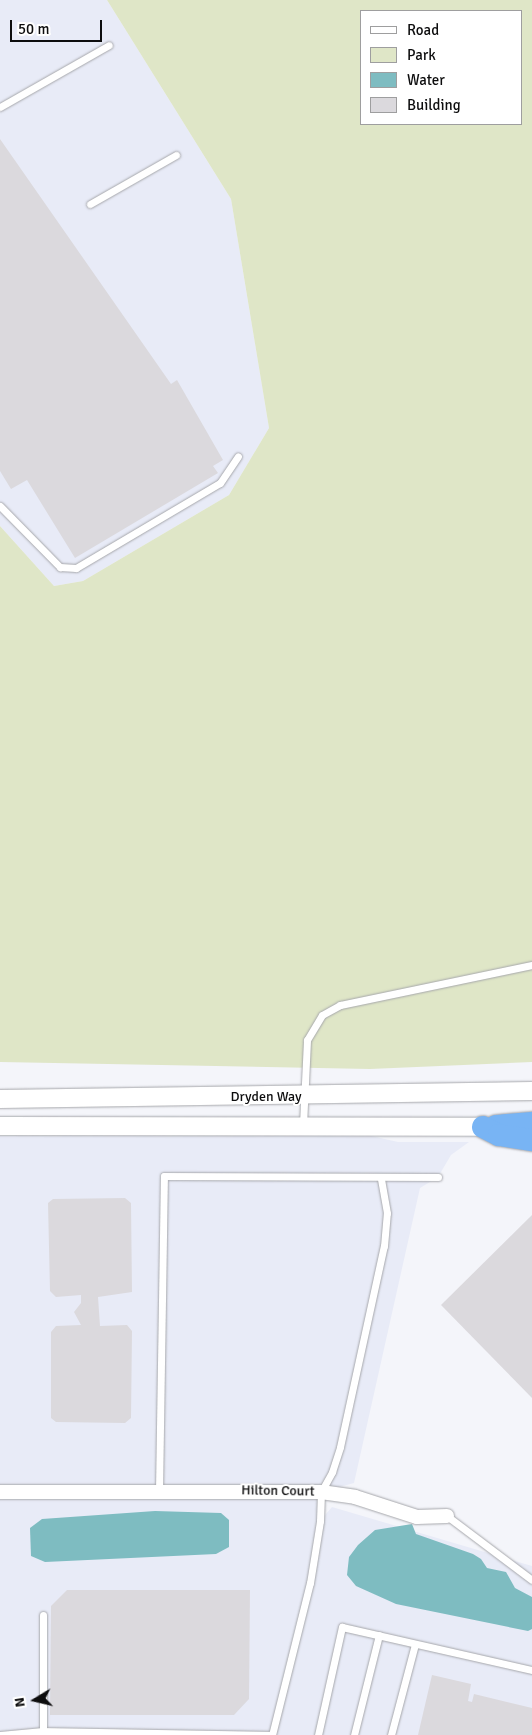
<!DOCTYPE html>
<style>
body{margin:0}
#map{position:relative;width:532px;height:1735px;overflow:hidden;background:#f4f5fa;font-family:Signika,sans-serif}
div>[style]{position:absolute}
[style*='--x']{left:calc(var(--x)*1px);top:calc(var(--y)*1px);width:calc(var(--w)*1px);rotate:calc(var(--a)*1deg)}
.built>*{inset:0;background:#e8ebf7}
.green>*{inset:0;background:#dfe6c7}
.water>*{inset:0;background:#7ebcc1}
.building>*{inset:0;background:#dbd9dd}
.roads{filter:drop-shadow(0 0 1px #a6a7ab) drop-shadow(0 0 1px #a6a7ab)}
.service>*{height:7px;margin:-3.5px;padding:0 3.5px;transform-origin:3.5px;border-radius:3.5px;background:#fff}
.minor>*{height:14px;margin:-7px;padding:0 7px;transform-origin:7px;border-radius:7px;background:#fff}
.tertiary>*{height:18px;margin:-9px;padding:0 9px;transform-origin:9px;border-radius:9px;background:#fff}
.trunk>*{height:22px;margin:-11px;padding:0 11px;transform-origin:11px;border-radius:11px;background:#78b4f4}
span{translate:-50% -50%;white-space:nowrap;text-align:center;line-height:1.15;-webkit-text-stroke:4px #fff;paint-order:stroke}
.street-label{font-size:14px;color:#0d0d0e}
.legend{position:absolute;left:360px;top:10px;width:162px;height:115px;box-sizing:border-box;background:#fff;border:1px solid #9e9e9f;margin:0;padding:6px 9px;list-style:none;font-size:15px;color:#0d0d0e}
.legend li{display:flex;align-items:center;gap:10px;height:25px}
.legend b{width:25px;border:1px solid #9e9e9f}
.north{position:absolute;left:10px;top:1675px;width:50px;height:50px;-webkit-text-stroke:4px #fff;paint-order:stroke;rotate:261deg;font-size:14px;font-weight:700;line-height:20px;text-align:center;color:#0d0d0e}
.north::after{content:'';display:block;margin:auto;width:18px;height:22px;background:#0d0d0e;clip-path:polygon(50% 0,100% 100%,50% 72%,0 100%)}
.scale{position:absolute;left:10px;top:20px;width:92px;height:22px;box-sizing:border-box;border:2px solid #0d0d0e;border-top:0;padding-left:6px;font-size:15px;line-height:18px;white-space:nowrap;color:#0d0d0e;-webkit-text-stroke:4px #fff;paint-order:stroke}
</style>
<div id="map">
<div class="built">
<i style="clip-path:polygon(0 0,107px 0,231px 199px,269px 428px,229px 495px,83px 581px,54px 586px,0 526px)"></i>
<i style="clip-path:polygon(367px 1135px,398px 1142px,469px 1142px,451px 1155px,438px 1177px,420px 1188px,354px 1483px,321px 1492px,320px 1521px,332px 1507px,532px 1566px,532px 1735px,0 1735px,0 1136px)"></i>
</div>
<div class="green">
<i style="clip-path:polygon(evenodd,107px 0,532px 0,532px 1062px,370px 1069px,0 1062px,0 526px,54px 586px,83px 581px,229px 495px,269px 428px,231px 199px,107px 0,361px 11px,521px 11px,521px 124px,361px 124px,361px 11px)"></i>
</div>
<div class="water">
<i style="clip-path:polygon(155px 1511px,221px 1513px,229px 1520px,229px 1547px,216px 1554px,45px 1562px,31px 1556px,30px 1528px,42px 1519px)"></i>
<i style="clip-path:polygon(412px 1524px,416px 1534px,473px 1554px,481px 1559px,487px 1568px,506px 1572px,515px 1588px,532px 1597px,532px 1629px,528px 1631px,396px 1604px,356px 1586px,347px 1575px,349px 1557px,358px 1545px,375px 1530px)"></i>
</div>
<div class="building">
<i style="clip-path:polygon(0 139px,171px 384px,177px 380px,223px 460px,213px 466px,218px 473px,75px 558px,27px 480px,11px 489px,0 471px)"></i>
<i style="clip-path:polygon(125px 1198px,131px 1203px,132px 1292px,98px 1297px,100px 1326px,127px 1325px,132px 1331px,131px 1418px,125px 1423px,56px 1422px,51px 1418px,51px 1332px,56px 1326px,81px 1325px,74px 1312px,81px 1303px,81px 1295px,56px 1297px,50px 1291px,48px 1203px,53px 1199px)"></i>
<i style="clip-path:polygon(532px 1215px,532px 1398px,441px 1305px)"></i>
<i style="clip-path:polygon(67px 1590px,250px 1590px,249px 1699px,234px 1715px,50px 1715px,51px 1606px)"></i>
<i style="clip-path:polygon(432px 1675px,471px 1684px,468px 1701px,472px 1702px,474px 1694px,532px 1708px,532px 1735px,418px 1735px)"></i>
</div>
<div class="roads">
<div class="service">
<i style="--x:0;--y:107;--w:125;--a:-29.6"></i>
<i style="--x:90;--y:204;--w:99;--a:-29.7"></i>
<i style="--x:0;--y:506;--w:86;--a:45.5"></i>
<i style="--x:60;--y:567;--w:16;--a:4"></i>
<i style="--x:76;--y:568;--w:167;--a:-30.6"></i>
<i style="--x:220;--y:483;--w:32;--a:-56"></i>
<i style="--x:303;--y:1125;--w:85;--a:-87.3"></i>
<i style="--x:307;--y:1040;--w:29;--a:-59"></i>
<i style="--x:322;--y:1015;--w:21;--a:-29"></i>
<i style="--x:340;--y:1005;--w:196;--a:-11.8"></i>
<i style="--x:159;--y:1491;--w:315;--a:-89.1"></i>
<i style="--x:164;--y:1176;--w:274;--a:0.2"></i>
<i style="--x:447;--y:1516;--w:106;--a:37"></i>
<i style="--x:43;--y:1615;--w:116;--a:90"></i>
<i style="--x:0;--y:1735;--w:43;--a:-5.3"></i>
<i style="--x:43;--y:1731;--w:229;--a:1"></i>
<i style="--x:272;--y:1735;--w:157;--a:-76"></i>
<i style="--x:310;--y:1583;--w:63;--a:-80.8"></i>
<i style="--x:320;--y:1521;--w:29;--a:-88"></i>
<i style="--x:321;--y:1492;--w:23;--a:-61"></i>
<i style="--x:332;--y:1472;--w:26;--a:-72"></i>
<i style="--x:340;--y:1447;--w:206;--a:-77.7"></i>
<i style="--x:384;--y:1246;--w:33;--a:-85"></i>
<i style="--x:387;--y:1213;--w:36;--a:-100"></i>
<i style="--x:318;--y:1735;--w:111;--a:-77.5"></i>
<i style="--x:342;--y:1627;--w:195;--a:12.8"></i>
<i style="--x:354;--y:1735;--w:103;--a:-76"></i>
<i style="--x:391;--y:1735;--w:94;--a:-75.2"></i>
</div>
<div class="minor">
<i style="--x:0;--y:1492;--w:321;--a:0"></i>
<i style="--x:321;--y:1492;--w:34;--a:8"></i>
<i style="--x:355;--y:1497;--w:65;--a:17.9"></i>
<i style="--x:417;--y:1517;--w:30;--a:-2"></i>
</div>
<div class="tertiary">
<i style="--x:0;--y:1099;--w:532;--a:-0.86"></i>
<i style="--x:0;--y:1126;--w:483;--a:0.1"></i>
</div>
<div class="trunk">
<i style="--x:496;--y:1126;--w:36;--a:-5"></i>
<i style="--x:483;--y:1127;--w:18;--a:27"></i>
<i style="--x:499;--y:1135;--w:33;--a:9"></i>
</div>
</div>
<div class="street-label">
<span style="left:266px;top:1097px">Dryden Way</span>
<span style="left:278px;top:1491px;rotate:1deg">Hilton Court</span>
</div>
<ul class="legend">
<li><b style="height:6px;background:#fff"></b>Road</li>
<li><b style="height:14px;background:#dfe6c7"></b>Park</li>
<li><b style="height:14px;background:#7ebcc1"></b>Water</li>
<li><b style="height:14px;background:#dbd9dd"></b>Building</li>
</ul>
<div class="north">N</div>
<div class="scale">50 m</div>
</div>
